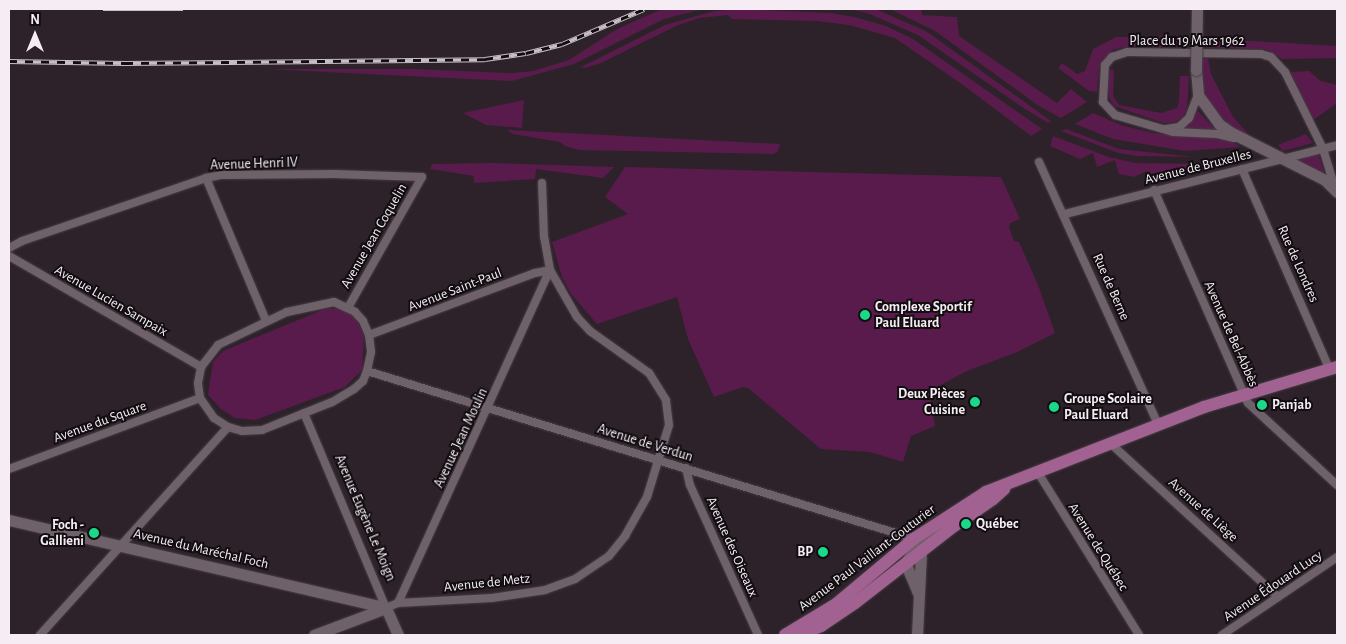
<!DOCTYPE html>
<meta charset="utf-8">
<style>
body{margin:0}
#map{position:relative;width:1346px;height:644px;overflow:hidden;background:#2d222a;font-family:"Alegreya Sans",sans-serif}
div>[style]{position:absolute}
[style*='--x']{left:calc(var(--x)*1px);top:calc(var(--y)*1px);width:calc(var(--w)*1px);rotate:calc(var(--a)*1deg)}
.green>*{inset:0;background:#591b4b}
.roads{filter:drop-shadow(0 0 1px #463d44) drop-shadow(0 0 1px #463d44)}
.street>*{height:8px;margin:-4px;padding:0 4px;transform-origin:4px;border-radius:4px;background:#6e616a}
.secondary>*{height:11px;margin:-5.5px;padding:0 5.5px;transform-origin:5.5px;border-radius:5.5px;background:#6e616a}
.primary>*{height:12px;margin:-6px;padding:0 6px;transform-origin:6px;border-radius:6px;background:#a16291}
.rail>*{height:4.5px;margin-top:-2.25px;transform-origin:0;background:repeating-linear-gradient(90deg,#120d11 0 8px,#c8bfc6 0 16px);box-sizing:border-box;border-block:1px solid #c8bfc6}
.bridges{filter:drop-shadow(0 0 1px #463d44) drop-shadow(0 0 1px #463d44)}
.secondary-bridge>*{height:11px;margin:-5.5px;padding:0 5.5px;transform-origin:5.5px;border-radius:5.5px;background:#6e616a}
.dots>*{width:14px;height:14px;translate:-50% -50%;box-sizing:border-box;border:2px solid #120d11;border-radius:50%}
span{translate:-50% -50%;white-space:nowrap;text-align:center;line-height:1.15;-webkit-text-stroke:4px #120d11;paint-order:stroke}
.street-label{font-size:14px;color:#f5edf3}
.poi-label{font-size:14px;color:#f5edf3;font-weight:700}
.left{translate:0 -50%;text-align:left}
.right{translate:-100% -50%;text-align:right}
.frame{position:absolute;inset:0;border:10px solid #f5edf3;pointer-events:none}
.north{position:absolute;left:10px;top:10px;width:50px;height:50px;-webkit-text-stroke:4px #120d11;paint-order:stroke;rotate:0deg;font-size:14px;font-weight:700;line-height:20px;text-align:center;color:#f5edf3}
.north::after{content:'';display:block;margin:auto;width:18px;height:22px;background:#f5edf3;clip-path:polygon(50% 0,100% 100%,50% 72%,0 100%)}
</style>
<div id="map">
<div class="green">
<i style="clip-path:polygon(662px 9px,703px 9px,664px 19px,574px 64px,512px 81px,266px 69px,413px 69px,513px 73px,533px 71px,569px 60px,617px 29px)"></i>
<i style="clip-path:polygon(740px 9px,831px 13px,855px 17px,886px 26px,913px 39px,1042px 129px,1031px 136px,963px 85px,895px 38px,849px 25px,816px 21px,732px 19px,728px 15px,699px 18px,676px 26px,601px 63px,585px 68px,581px 67px,665px 25px,714px 11px)"></i>
<i style="clip-path:polygon(847px 9px,875px 9px,926px 31px,1051px 121px,1048px 123px,1025px 109px,918px 35px,867px 13px)"></i>
<i style="clip-path:polygon(890px 9px,921px 9px,922px 15px,957px 17px,959px 36px,1057px 103px,1071px 89px,1087px 102px,1061px 118px,1039px 106px,935px 31px)"></i>
<i style="clip-path:polygon(1188px 36px,1187px 47px,1124px 47px,1112px 50px,1099px 68px,1097px 92px,1089px 91px,1058px 68px,1062px 63px,1077px 74px,1085px 71px,1093px 49px,1116px 37px)"></i>
<i style="clip-path:polygon(1200px 38px,1337px 46px,1337px 58px,1282px 59px,1270px 51px,1262px 49px,1201px 47px)"></i>
<i style="clip-path:polygon(1208px 58px,1211px 74px,1233px 117px,1251px 137px,1234px 129px,1209px 106px,1203px 89px,1201px 59px)"></i>
<i style="clip-path:polygon(1114px 69px,1113px 96px,1119px 105px,1161px 113px,1177px 108px,1179px 101px,1180px 76px,1189px 76px,1187px 110px,1182px 118px,1175px 122px,1163px 123px,1114px 106px,1109px 97px,1108px 89px,1110px 70px)"></i>
<i style="clip-path:polygon(1309px 71px,1321px 81px,1337px 85px,1337px 103px,1312px 121px,1291px 72px)"></i>
<i style="clip-path:polygon(524px 100px,522px 128px,486px 125px,463px 113px)"></i>
<i style="clip-path:polygon(1197px 110px,1214px 128px,1213px 131px,1176px 129px,1191px 123px)"></i>
<i style="clip-path:polygon(1093px 113px,1121px 125px,1153px 133px,1216px 138px,1233px 142px,1240px 147px,1185px 151px,1113px 139px,1075px 124px)"></i>
<i style="clip-path:polygon(1066px 129px,1119px 149px,1194px 157px,1137px 156px,1118px 153px,1061px 131px)"></i>
<i style="clip-path:polygon(506px 130px,780px 144px,778px 151px,774px 154px,579px 150px,565px 146px,560px 142px,513px 134px)"></i>
<i style="clip-path:polygon(1306px 134px,1313px 143px,1283px 151px,1278px 145px)"></i>
<i style="clip-path:polygon(1053px 136px,1109px 157px,1135px 163px,1200px 164px,1252px 155px,1246px 161px,1151px 180px,1147px 171px,1134px 177px,1119px 174px,1115px 160px,1097px 167px,1093px 153px,1080px 159px,1050px 146px)"></i>
<i style="clip-path:polygon(1318px 153px,1325px 175px,1295px 160px)"></i>
<i style="clip-path:polygon(492px 163px,614px 167px,603px 178px,536px 169px,535px 179px,474px 183px,474px 176px,430px 169px,432px 164px)"></i>
<i style="clip-path:polygon(625px 167px,1001px 177px,1020px 219px,1010px 223px,1009px 227px,1014px 241px,1019px 242px,1038px 285px,1055px 333px,1017px 352px,967px 371px,929px 391px,935px 426px,911px 436px,903px 462px,870px 452px,821px 449px,748px 388px,743px 387px,714px 397px,688px 339px,677px 297px,597px 324px,571px 294px,562px 277px,552px 242px,628px 214px,605px 197px)"></i>
<i style="clip-path:polygon(327px 308px,344px 310px,356px 318px,364px 336px,362px 370px,345px 387px,255px 420px,235px 418px,221px 409px,208px 395px,213px 362px,223px 351px)"></i>
</div>
<div class="roads">
<div class="street">
<i style="--x:1166;--y:129;--w:13;--a:-9"></i>
<i style="--x:1179;--y:127;--w:13;--a:-42"></i>
<i style="--x:1189;--y:118;--w:25;--a:-69"></i>
<i style="--x:1234;--y:138;--w:17;--a:-167"></i>
<i style="--x:1217;--y:134;--w:44;--a:-177.4"></i>
<i style="--x:1173;--y:132;--w:60;--a:-163.7"></i>
<i style="--x:1115;--y:115;--w:18;--a:-133"></i>
<i style="--x:1103;--y:102;--w:37;--a:-87"></i>
<i style="--x:1105;--y:65;--w:11;--a:-49"></i>
<i style="--x:1112;--y:57;--w:16;--a:-18"></i>
<i style="--x:1127;--y:52;--w:134;--a:0.9"></i>
<i style="--x:1261;--y:54;--w:10;--a:17"></i>
<i style="--x:1271;--y:57;--w:21;--a:47"></i>
<i style="--x:1285;--y:72;--w:86;--a:63.7"></i>
<i style="--x:1323;--y:149;--w:41;--a:72.9"></i>
<i style="--x:1039;--y:162;--w:288;--a:65.6"></i>
<i style="--x:1242;--y:169;--w:219;--a:66.4"></i>
<i style="--x:206;--y:178;--w:155;--a:67.2"></i>
<i style="--x:1154;--y:190;--w:233;--a:66.2"></i>
<i style="--x:1248;--y:403;--w:121;--a:42.7"></i>
<i style="--x:1065;--y:214;--w:281;--a:-14.2"></i>
<i style="--x:9;--y:248;--w:15;--a:-28"></i>
<i style="--x:22;--y:241;--w:194;--a:-18.9"></i>
<i style="--x:206;--y:178;--w:16;--a:-11"></i>
<i style="--x:222;--y:175;--w:112;--a:-0.5"></i>
<i style="--x:334;--y:174;--w:88;--a:2"></i>
<i style="--x:422;--y:177;--w:150;--a:119.5"></i>
<i style="--x:9;--y:256;--w:222;--a:30"></i>
<i style="--x:334;--y:302;--w:23;--a:25"></i>
<i style="--x:355;--y:312;--w:12;--a:48"></i>
<i style="--x:363;--y:321;--w:15;--a:67"></i>
<i style="--x:369;--y:335;--w:17;--a:83"></i>
<i style="--x:371;--y:352;--w:19;--a:102"></i>
<i style="--x:367;--y:371;--w:11;--a:112"></i>
<i style="--x:363;--y:381;--w:12;--a:138"></i>
<i style="--x:354;--y:389;--w:26;--a:149"></i>
<i style="--x:332;--y:402;--w:75;--a:158.2"></i>
<i style="--x:262;--y:430;--w:20;--a:177"></i>
<i style="--x:242;--y:431;--w:15;--a:-164"></i>
<i style="--x:228;--y:427;--w:17;--a:-147"></i>
<i style="--x:214;--y:418;--w:24;--a:-125"></i>
<i style="--x:200;--y:398;--w:15;--a:-98"></i>
<i style="--x:198;--y:383;--w:16;--a:-79"></i>
<i style="--x:201;--y:367;--w:28;--a:-52"></i>
<i style="--x:218;--y:345;--w:76;--a:-25.6"></i>
<i style="--x:287;--y:312;--w:48;--a:-12"></i>
<i style="--x:369;--y:335;--w:177;--a:-20.5"></i>
<i style="--x:535;--y:273;--w:15;--a:-11"></i>
<i style="--x:367;--y:371;--w:573;--a:17.04"></i>
<i style="--x:304;--y:413;--w:212;--a:67.2"></i>
<i style="--x:386;--y:608;--w:13;--a:-23"></i>
<i style="--x:398;--y:603;--w:94;--a:-3"></i>
<i style="--x:492;--y:598;--w:54;--a:-8.6"></i>
<i style="--x:545;--y:590;--w:32;--a:-20"></i>
<i style="--x:575;--y:579;--w:41;--a:-34.1"></i>
<i style="--x:609;--y:556;--w:26;--a:-51"></i>
<i style="--x:625;--y:536;--w:45;--a:-60.6"></i>
<i style="--x:647;--y:497;--w:75;--a:-73"></i>
<i style="--x:669;--y:425;--w:25;--a:-97"></i>
<i style="--x:666;--y:400;--w:32;--a:-122"></i>
<i style="--x:649;--y:373;--w:72;--a:-144.6"></i>
<i style="--x:590;--y:331;--w:19;--a:-133"></i>
<i style="--x:577;--y:317;--w:32;--a:-120"></i>
<i style="--x:561;--y:289;--w:22;--a:-120"></i>
<i style="--x:550;--y:270;--w:34;--a:-100"></i>
<i style="--x:544;--y:237;--w:54;--a:-92.1"></i>
<i style="--x:1110;--y:443;--w:228;--a:42.5"></i>
<i style="--x:686;--y:468;--w:17;--a:77"></i>
<i style="--x:690;--y:485;--w:165;--a:65.6"></i>
<i style="--x:9;--y:469;--w:204;--a:-20.4"></i>
<i style="--x:1037;--y:471;--w:193;--a:58.1"></i>
<i style="--x:398;--y:603;--w:366;--a:-65.5"></i>
<i style="--x:40;--y:635;--w:280;--a:-47.9"></i>
<i style="--x:1222;--y:635;--w:139;--a:-34.1"></i>
</div>
<div class="secondary">
<i style="--x:1196;--y:70;--w:25;--a:85"></i>
<i style="--x:1198;--y:95;--w:36;--a:54"></i>
<i style="--x:1219;--y:124;--w:16;--a:35"></i>
<i style="--x:1232;--y:133;--w:104;--a:26.8"></i>
<i style="--x:1325;--y:180;--w:17;--a:45"></i>
<i style="--x:9;--y:520;--w:387;--a:13.1"></i>
<i style="--x:918;--y:593;--w:33;--a:-113"></i>
<i style="--x:905;--y:563;--w:22;--a:-54"></i>
<i style="--x:918;--y:545;--w:39;--a:-37"></i>
<i style="--x:386;--y:608;--w:30;--a:66"></i>
<i style="--x:314;--y:635;--w:77;--a:-20.6"></i>
<i style="--x:917;--y:635;--w:83;--a:-87.2"></i>
</div>
<div class="primary">
<i style="--x:785;--y:635;--w:60;--a:-31.3"></i>
<i style="--x:836;--y:604;--w:103;--a:-39.9"></i>
<i style="--x:915;--y:538;--w:85;--a:-32.9"></i>
<i style="--x:986;--y:492;--w:234;--a:-21.3"></i>
<i style="--x:1204;--y:407;--w:139;--a:-16.7"></i>
<i style="--x:800;--y:635;--w:23;--a:-23"></i>
<i style="--x:821;--y:626;--w:41;--a:-34.1"></i>
<i style="--x:855;--y:603;--w:125;--a:-37.9"></i>
<i style="--x:954;--y:526;--w:47;--a:-34.7"></i>
<i style="--x:993;--y:499;--w:15;--a:-42"></i>
</div>
</div>
<div class="rail">
<i style="--x:103;--y:9;--w:80;--a:0"></i>
<i style="--x:9;--y:61;--w:116;--a:1"></i>
<i style="--x:125;--y:63;--w:360;--a:-0.6"></i>
<i style="--x:485;--y:59;--w:41;--a:-8.3"></i>
<i style="--x:526;--y:53;--w:37;--a:-14"></i>
<i style="--x:562;--y:44;--w:89;--a:-23.1"></i>
</div>
<div class="bridges">
<div class="secondary-bridge">
<i style="--x:1196;--y:70;--w:61;--a:-89.1"></i>
</div>
</div>
<div class="dots">
<i style="left:865px;top:315px;background:#1ad988"></i>
<i style="left:975px;top:402px;background:#1ad988"></i>
<i style="left:1262px;top:405px;background:#1ad988"></i>
<i style="left:1054px;top:407px;background:#1ad988"></i>
<i style="left:966px;top:524px;background:#1ad988"></i>
<i style="left:94px;top:533px;background:#1ad988"></i>
<i style="left:823px;top:552px;background:#1ad988"></i>
</div>
<div class="street-label">
<span style="left:1187px;top:41px">Place du 19 Mars 1962</span>
<span style="left:254px;top:164px;rotate:-2deg">Avenue Henri IV</span>
<span style="left:1198px;top:167px;rotate:-14deg">Avenue de Bruxelles</span>
<span style="left:374px;top:236px;rotate:-60deg">Avenue Jean Coquelin</span>
<span style="left:1298px;top:264px;rotate:66deg">Rue de Londres</span>
<span style="left:1111px;top:287px;rotate:66deg">Rue de Berne</span>
<span style="left:455px;top:290px;rotate:-21deg">Avenue Saint-Paul</span>
<span style="left:111px;top:301px;rotate:30deg">Avenue Lucien Sampaix</span>
<span style="left:1231px;top:334px;rotate:66deg">Avenue de Bel-Abbès</span>
<span style="left:100px;top:422px;rotate:-20deg">Avenue du Square</span>
<span style="left:461px;top:438px;rotate:-65deg">Avenue Jean Moulin</span>
<span style="left:645px;top:443px;rotate:17deg">Avenue de Verdun</span>
<span style="left:1203px;top:510px;rotate:42deg">Avenue de Liège</span>
<span style="left:365px;top:518px;rotate:67deg">Avenue Eugène Le Moign</span>
<span style="left:732px;top:547px;rotate:66deg">Avenue des Oiseaux</span>
<span style="left:1098px;top:547px;rotate:58deg">Avenue de Québec</span>
<span style="left:201px;top:549px;rotate:13deg">Avenue du Maréchal Foch</span>
<span style="left:867px;top:558px;rotate:-37deg">Avenue Paul Vaillant-Couturier</span>
<span style="left:487px;top:583px;rotate:-6deg">Avenue de Metz</span>
<span style="left:1273px;top:586px;rotate:-34deg">Avenue Édouard Lucy</span>
</div>
<div class="poi-label">
<span class="left" style="left:875px;top:315px">Complexe Sportif<br>Paul Eluard</span>
<span class="right" style="left:965px;top:402px">Deux Pièces<br>Cuisine</span>
<span class="left" style="left:1064px;top:407px">Groupe Scolaire<br>Paul Eluard</span>
<span class="left" style="left:1272px;top:405px">Panjab</span>
<span class="left" style="left:976px;top:524px">Québec</span>
<span class="right" style="left:84px;top:533px">Foch -<br>Gallieni</span>
<span class="right" style="left:813px;top:552px">BP</span>
</div>
<div class="frame"></div>
<div class="north">N</div>
</div>
